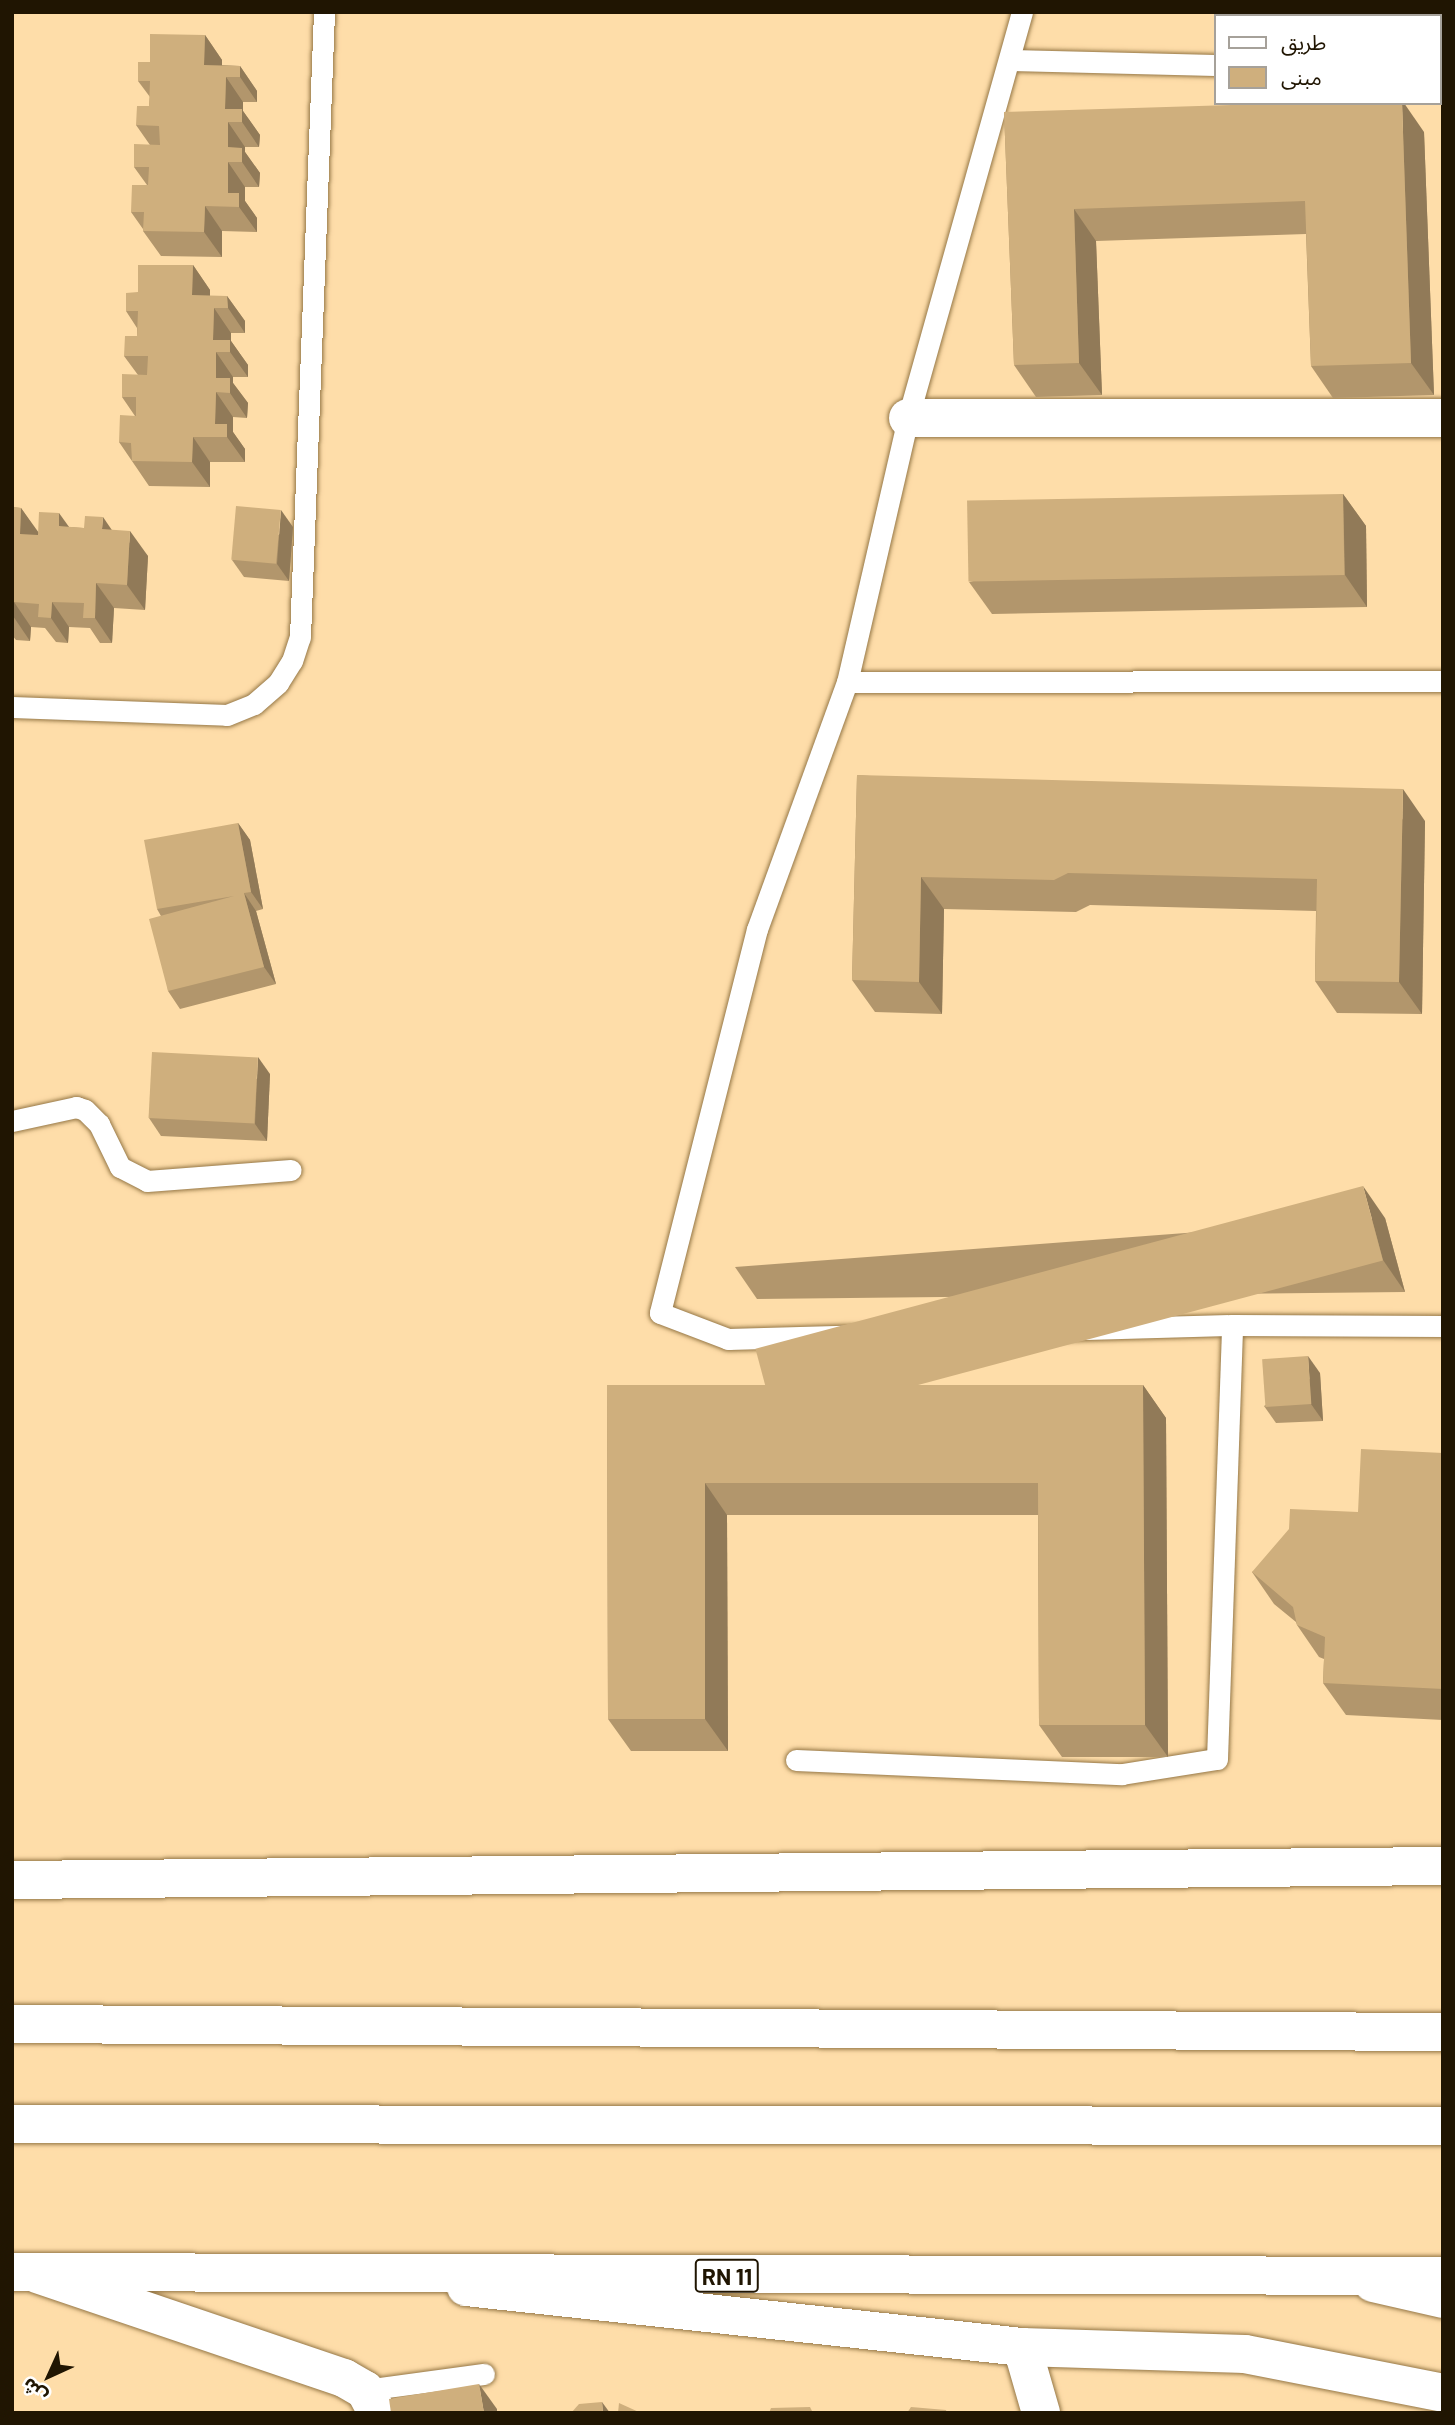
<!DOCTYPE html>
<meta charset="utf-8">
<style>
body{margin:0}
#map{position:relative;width:1455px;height:2425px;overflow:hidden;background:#fedda9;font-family:Barlow,"Noto Sans Arabic",sans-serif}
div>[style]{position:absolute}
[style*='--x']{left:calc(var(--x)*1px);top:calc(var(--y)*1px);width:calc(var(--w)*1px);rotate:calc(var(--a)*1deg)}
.roads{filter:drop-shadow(0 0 2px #957746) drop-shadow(0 0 2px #957746)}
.service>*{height:21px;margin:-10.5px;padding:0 10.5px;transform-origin:10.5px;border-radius:10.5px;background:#fff}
.minor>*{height:38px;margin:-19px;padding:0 19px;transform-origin:19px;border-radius:19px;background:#fff}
.primary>*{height:38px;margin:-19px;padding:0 19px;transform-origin:19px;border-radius:19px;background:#fff}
.motorway>*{height:38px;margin:-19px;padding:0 19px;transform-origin:19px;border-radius:19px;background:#fff}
.wall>*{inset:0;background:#b2966c}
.shaded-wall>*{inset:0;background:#917a58}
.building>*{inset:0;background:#cfaf7d;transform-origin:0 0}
span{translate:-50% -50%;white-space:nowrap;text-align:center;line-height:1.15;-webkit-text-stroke:5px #fff;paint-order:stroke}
.shield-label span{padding:2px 5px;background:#fff;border:2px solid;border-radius:5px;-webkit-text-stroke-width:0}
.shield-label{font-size:23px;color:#201502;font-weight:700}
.frame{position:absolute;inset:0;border:14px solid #201502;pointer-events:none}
.legend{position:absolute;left:1214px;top:14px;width:228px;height:91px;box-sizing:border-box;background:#fff;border:2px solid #a6a19a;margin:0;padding:9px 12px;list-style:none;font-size:21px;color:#201502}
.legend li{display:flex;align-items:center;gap:14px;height:35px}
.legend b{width:35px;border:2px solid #a6a19a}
.north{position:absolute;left:14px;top:2341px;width:70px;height:70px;-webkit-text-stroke:5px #fff;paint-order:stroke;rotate:225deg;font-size:19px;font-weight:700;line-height:28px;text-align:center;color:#201502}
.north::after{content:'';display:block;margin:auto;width:24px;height:32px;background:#201502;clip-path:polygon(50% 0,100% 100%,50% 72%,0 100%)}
</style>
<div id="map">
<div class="roads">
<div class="service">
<i style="--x:1022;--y:12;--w:422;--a:105.7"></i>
<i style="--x:908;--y:418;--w:271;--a:103"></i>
<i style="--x:847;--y:682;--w:263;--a:110"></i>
<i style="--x:757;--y:929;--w:396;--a:104.2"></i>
<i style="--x:660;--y:1313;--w:73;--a:20.9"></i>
<i style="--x:728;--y:1339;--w:504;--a:-1.59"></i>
<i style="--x:1232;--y:1325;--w:211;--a:0.3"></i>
<i style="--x:1011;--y:60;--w:204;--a:1.4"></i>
<i style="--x:1439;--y:71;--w:4;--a:0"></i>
<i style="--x:847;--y:682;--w:596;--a:-0.1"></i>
<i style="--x:12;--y:707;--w:215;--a:2.1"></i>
<i style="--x:227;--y:715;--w:29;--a:-22"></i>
<i style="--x:254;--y:704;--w:32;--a:-41"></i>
<i style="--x:278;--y:683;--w:26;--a:-58"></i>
<i style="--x:292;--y:661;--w:25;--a:-72"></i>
<i style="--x:300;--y:637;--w:625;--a:-87.8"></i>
<i style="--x:12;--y:1121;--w:66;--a:-12.3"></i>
<i style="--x:76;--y:1107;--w:9;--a:18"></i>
<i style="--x:85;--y:1110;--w:20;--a:45"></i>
<i style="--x:99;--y:1124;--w:48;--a:64"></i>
<i style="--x:120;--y:1167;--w:30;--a:27"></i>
<i style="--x:147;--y:1181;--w:144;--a:-4.4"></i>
<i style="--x:796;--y:1760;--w:326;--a:2.5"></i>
<i style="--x:1122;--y:1774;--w:96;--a:-9"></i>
<i style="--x:1217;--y:1759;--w:434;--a:-88"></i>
<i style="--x:365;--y:2390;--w:120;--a:-7.7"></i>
</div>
<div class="minor">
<i style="--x:908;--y:418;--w:535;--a:0"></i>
<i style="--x:12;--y:1880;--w:1431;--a:-0.56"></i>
<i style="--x:37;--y:2274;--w:324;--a:18.7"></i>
<i style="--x:344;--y:2378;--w:24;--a:30"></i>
<i style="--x:365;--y:2390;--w:26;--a:62"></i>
<i style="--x:1373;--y:2283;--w:72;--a:12.9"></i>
<i style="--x:466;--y:2287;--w:559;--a:6.16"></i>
<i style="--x:1022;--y:2347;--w:223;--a:1.8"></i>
<i style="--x:1245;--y:2354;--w:202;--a:11.1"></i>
<i style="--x:1022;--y:2347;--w:69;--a:73.9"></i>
</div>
<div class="primary">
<i style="--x:12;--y:2272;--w:1431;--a:0.16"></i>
</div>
<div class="motorway">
<i style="--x:12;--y:2024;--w:1431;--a:0.32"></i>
<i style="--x:12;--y:2124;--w:1431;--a:0.08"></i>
</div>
</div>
<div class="wall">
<i style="clip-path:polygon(205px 35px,222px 60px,222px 65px,240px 66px,257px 91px,257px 102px,243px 102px,243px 111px,260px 135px,259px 147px,245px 147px,245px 152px,260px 173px,259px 187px,245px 187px,245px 201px,257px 218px,257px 232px,222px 231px,222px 257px,161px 256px,143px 231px,143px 229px,131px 212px,147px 185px,134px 167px,150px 145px,136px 125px,149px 106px,150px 97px,138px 81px,150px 62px)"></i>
<i style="clip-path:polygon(1004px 112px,1424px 132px,1434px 395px,1333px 398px,1311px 366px,1306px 234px,1096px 241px,1102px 395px,1036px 397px,1014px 365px)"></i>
<i style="clip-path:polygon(193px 265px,210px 290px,210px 296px,227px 296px,245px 321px,245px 333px,231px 333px,231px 341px,248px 365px,248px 377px,233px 377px,233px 383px,248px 403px,247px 418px,233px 417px,233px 432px,245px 449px,245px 462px,210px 462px,210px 487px,149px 486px,119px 442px,135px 416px,122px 397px,138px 375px,124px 356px,137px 336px,137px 328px,126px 311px,138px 292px)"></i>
<i style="clip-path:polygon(1343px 494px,1366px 526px,1367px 607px,992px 614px,969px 582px)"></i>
<i style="clip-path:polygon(12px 507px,21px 508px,38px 533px,69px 527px,112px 530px,148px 556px,145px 610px,114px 608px,112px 643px,100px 643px,90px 628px,69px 627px,68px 643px,56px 642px,45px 628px,31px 627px,30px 641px,16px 640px,12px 635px)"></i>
<i style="clip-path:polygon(293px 527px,289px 581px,244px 577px,232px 560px)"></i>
<i style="clip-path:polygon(857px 775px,1425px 821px,1422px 1014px,1337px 1013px,1315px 981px,1316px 911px,1090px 905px,1076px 912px,944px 909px,942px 1014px,875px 1012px,852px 980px)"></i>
<i style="clip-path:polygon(238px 823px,250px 840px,263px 909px,256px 911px,276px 984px,180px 1009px,168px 991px,161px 916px,157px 909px)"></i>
<i style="clip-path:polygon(270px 1074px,267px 1141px,161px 1136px,149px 1118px)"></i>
<i style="clip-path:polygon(1385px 1218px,1405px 1292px,757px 1299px,735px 1267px)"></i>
<i style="clip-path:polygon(1320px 1373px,1323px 1421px,1276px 1423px,1264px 1406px)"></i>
<i style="clip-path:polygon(607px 1385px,1143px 1385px,1166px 1418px,1168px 1757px,1062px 1757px,1039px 1725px,1038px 1515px,727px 1515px,728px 1751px,631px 1751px,608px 1719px)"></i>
<i style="clip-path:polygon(1443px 1453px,1443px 1720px,1346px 1715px,1323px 1683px,1324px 1659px,1319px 1657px,1297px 1625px,1296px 1622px,1274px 1604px,1252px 1572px,1358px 1512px)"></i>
</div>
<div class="shaded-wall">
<i style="clip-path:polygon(205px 35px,222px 60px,222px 90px,204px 65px)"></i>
<i style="clip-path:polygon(240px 66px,257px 91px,257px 102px,240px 77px)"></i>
<i style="clip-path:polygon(226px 77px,243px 102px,243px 111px,260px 135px,259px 147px,242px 122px,225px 109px)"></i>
<i style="clip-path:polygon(1402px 103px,1404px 103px,1424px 132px,1434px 395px,1411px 363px)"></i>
<i style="clip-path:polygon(228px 122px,245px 147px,245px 152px,260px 173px,259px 187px,242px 162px,228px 147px)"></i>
<i style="clip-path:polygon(228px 162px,245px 187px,245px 201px,257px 218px,257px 232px,239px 207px,228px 193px)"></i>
<i style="clip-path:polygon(205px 206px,222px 231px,222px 257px,204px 232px)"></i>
<i style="clip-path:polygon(1074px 209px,1096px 241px,1102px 395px,1079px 363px)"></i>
<i style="clip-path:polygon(193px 265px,210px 290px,210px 320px,192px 295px)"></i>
<i style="clip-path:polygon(227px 296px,245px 321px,245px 333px,228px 308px)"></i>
<i style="clip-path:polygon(214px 308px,231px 333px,231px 341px,248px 365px,248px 377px,230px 352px,213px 340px)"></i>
<i style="clip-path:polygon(216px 352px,233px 377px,233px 383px,248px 403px,247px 418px,230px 393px,216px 378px)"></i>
<i style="clip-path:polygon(216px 392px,233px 417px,233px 432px,245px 449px,245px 462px,227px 437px,215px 424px)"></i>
<i style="clip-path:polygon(193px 437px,210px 462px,210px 487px,192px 462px)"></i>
<i style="clip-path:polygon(1343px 494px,1366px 526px,1367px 607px,1345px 575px)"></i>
<i style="clip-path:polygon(21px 508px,39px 533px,37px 559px,20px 534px)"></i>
<i style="clip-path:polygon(281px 510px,293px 527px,289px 581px,277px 564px)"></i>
<i style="clip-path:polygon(59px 513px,77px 538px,59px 526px)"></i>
<i style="clip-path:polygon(103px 517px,120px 542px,102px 529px)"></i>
<i style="clip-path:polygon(130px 531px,148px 556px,145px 610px,127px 585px)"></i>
<i style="clip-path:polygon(96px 583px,114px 608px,112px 643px,95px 618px)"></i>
<i style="clip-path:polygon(14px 602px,31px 627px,30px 641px,13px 616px)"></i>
<i style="clip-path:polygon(52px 602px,69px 627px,68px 643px,51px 618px)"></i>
<i style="clip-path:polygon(1403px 789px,1425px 821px,1422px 1014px,1399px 982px)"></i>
<i style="clip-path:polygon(238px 823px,250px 840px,263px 909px,251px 892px)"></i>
<i style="clip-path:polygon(921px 877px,944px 909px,942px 1014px,919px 982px)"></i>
<i style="clip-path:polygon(244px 893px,256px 911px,276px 984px,264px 967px)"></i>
<i style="clip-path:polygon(258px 1057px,270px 1074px,267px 1141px,255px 1124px)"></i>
<i style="clip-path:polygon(1363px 1186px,1385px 1218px,1405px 1292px,1383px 1260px)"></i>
<i style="clip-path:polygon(1308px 1356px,1320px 1373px,1323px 1421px,1311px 1404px)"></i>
<i style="clip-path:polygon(1143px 1385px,1166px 1418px,1168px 1757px,1145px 1725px)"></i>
<i style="clip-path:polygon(705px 1483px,727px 1515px,728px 1751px,705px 1719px)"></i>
<i style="clip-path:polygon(479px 2384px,497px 2409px,497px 2413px,484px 2413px)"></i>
<i style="clip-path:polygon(602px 2402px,610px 2413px,603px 2413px)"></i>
</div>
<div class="building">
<i style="clip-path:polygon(150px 34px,205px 35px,204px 65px,240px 66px,240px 77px,226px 77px,225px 109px,242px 109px,242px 122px,228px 122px,228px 147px,242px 148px,242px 162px,228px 162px,228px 193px,239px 193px,239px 207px,205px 206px,204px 232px,143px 231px,144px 212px,131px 212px,132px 185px,148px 185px,149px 167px,134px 167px,134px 144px,160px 145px,159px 126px,136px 125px,137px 106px,149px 106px,150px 81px,138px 81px,138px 62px,150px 62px)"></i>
<i style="clip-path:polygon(1296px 103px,1402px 103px,1411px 363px,1311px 366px,1305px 201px,1074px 209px,1079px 363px,1014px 365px,1004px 112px)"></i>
<i style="clip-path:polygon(138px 265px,193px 265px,192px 295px,227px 296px,228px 308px,214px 308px,213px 340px,230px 340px,230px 352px,216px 352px,216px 378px,230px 378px,230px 393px,216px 392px,215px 424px,227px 424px,227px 437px,193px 437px,192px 462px,132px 461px,131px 443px,119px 442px,120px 415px,136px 416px,136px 397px,122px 397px,122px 374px,147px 375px,148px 356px,124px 356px,125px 336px,137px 336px,138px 311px,126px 311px,126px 293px,138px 292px)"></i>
<i style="left:1343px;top:494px;width:81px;height:376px;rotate:89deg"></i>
<i style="left:236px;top:506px;width:45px;height:54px;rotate:5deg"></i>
<i style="clip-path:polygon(12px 507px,21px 508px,20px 534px,38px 535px,39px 512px,59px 513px,59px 526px,84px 528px,85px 516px,103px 517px,102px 529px,130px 531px,127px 585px,96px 583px,95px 618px,83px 618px,84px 603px,52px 602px,51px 618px,38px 617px,39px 604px,14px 602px,12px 616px)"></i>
<i style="clip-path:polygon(857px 775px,1403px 789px,1399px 982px,1315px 981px,1317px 879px,1068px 873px,1054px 880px,921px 877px,919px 982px,852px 980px)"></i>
<i style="clip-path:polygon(238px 823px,251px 892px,244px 893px,264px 967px,168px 991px,149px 919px,234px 896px,157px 909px,144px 840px)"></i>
<i style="left:152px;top:1052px;width:106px;height:66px;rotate:3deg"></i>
<i style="left:1363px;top:1186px;width:77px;height:629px;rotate:75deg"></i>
<i style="left:1308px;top:1356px;width:48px;height:46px;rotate:86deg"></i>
<i style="clip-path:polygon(607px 1385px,1143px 1385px,1145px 1725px,1039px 1725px,1038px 1483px,705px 1483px,705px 1719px,608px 1719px)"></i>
<i style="clip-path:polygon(1361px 1449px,1443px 1453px,1443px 1689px,1323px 1683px,1325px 1637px,1297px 1625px,1293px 1607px,1252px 1572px,1289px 1529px,1290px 1509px,1358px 1512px)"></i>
<i style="clip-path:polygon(479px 2384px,484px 2413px,391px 2413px,389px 2399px)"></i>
<i style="clip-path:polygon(602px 2402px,603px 2413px,571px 2413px,579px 2404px)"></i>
<i style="clip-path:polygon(619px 2403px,641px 2413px,618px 2413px)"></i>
<i style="clip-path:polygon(810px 2407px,813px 2413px,769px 2413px,771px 2408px)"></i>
<i style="clip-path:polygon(911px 2407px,946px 2410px,947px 2413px,907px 2413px)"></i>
</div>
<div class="shield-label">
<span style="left:727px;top:2276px">RN 11</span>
</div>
<div class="frame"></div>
<ul class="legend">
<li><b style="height:9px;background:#fff"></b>طريق</li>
<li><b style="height:19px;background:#cfaf7d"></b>مبنى</li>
</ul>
<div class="north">ش</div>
</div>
